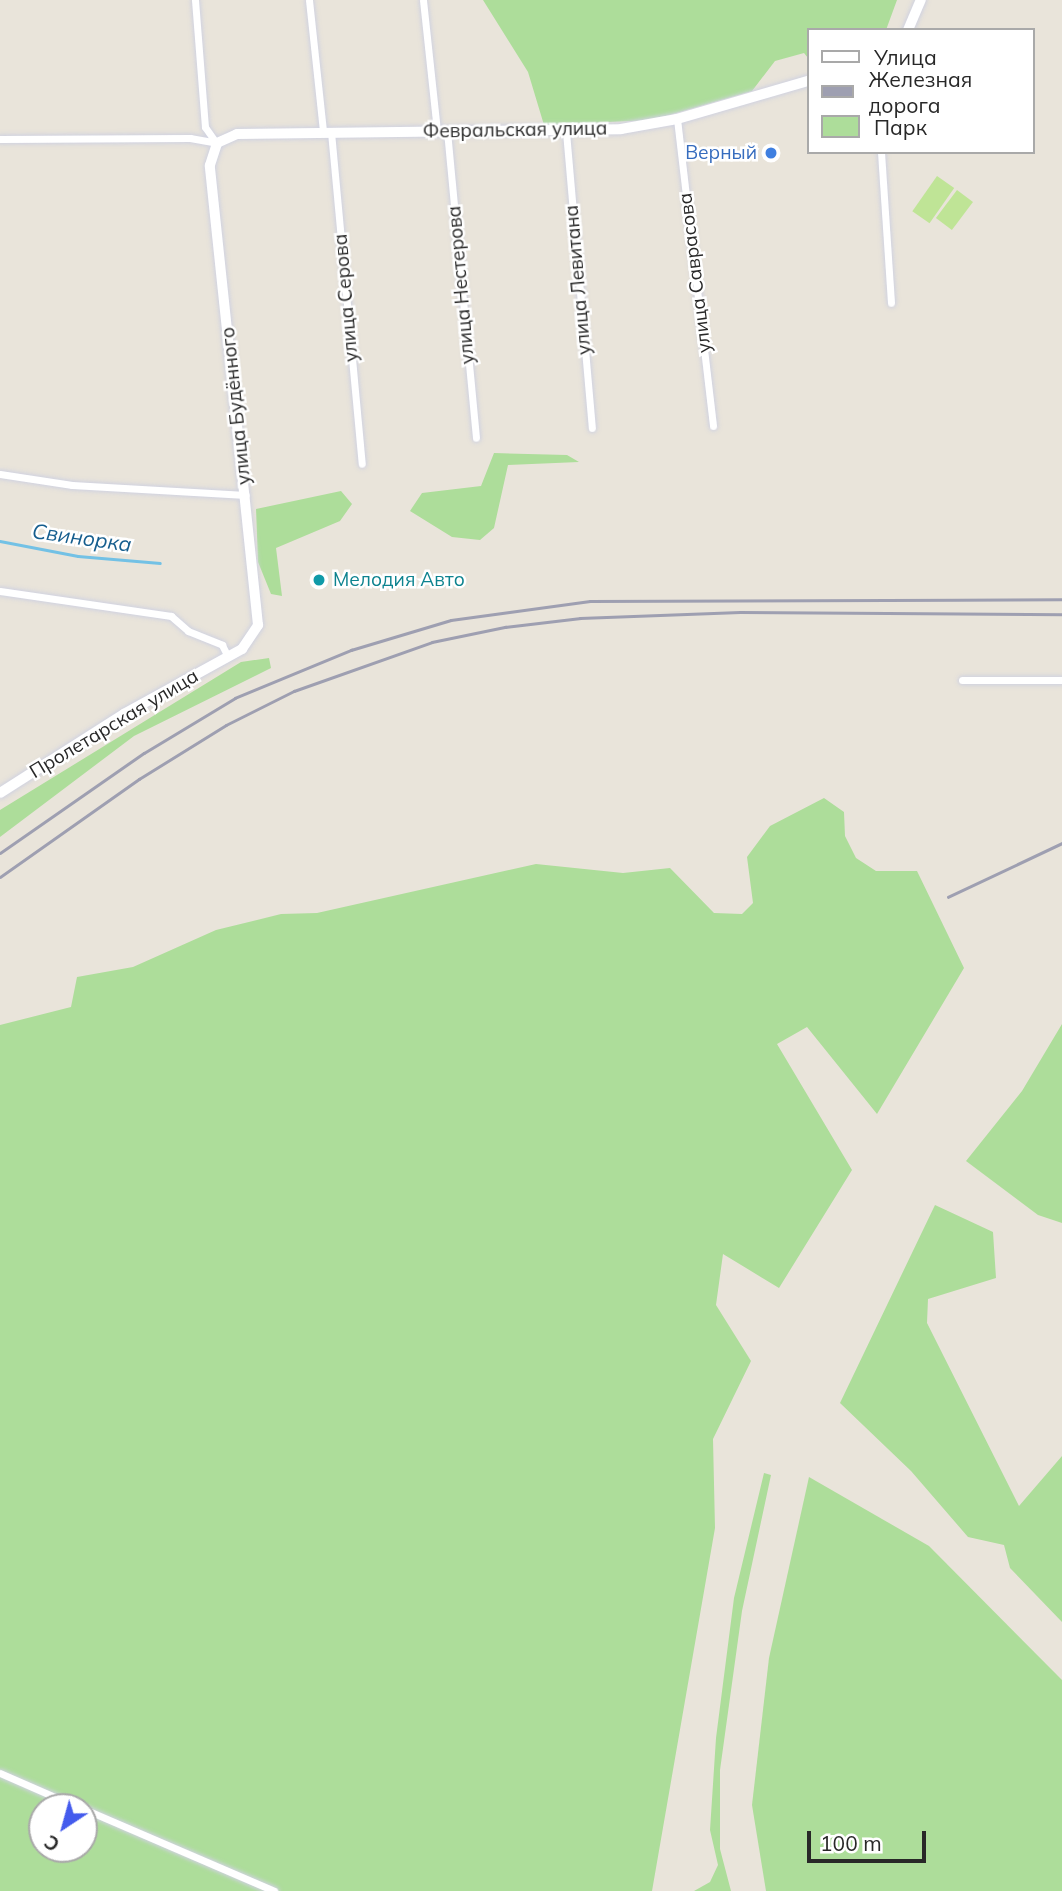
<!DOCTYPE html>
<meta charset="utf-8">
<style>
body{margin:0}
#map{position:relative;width:1062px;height:1891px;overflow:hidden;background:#e9e4da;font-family:Mulish,sans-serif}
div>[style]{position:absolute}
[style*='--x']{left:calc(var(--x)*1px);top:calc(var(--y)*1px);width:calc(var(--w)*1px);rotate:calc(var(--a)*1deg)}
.green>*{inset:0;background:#addd9a}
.pitch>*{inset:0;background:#bfe496;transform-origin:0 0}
.stream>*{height:2.5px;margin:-1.25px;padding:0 1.25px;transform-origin:1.25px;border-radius:1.25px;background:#73c1e5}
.roads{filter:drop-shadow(0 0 2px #d0d2e0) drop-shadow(0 0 2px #d0d2e0)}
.minor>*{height:7px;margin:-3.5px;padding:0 3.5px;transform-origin:3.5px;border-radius:3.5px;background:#fff}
.secondary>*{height:10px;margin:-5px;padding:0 5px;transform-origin:5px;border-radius:5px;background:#fff}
.rail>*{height:2.5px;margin:-1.25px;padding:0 1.25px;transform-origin:1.25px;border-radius:1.25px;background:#9e9fb1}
.dots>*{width:19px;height:19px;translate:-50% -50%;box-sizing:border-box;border:4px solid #fff;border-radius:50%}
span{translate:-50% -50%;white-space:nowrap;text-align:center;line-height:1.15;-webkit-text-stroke:5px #fff;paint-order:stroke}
.street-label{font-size:19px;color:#282828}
.shop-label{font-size:19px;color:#366cbe}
.right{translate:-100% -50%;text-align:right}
.culture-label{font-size:19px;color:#0d838f}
.left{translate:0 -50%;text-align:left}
.water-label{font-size:21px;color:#165e8e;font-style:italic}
.legend{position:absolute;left:807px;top:28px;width:228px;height:126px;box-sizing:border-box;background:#fff;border:2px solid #a9a9a9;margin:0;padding:9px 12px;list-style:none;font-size:21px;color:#282828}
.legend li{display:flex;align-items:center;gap:14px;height:35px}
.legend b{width:35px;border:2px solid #a9a9a9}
.north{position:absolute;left:28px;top:1793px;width:70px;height:70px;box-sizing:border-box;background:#fff;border:2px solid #a9a9a9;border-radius:50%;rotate:216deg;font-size:19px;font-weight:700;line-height:28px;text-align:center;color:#282828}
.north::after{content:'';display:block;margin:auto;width:24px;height:32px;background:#445bed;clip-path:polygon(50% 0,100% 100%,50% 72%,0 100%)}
.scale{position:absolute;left:807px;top:1831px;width:119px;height:32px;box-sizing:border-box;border:4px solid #282828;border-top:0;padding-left:9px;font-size:21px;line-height:24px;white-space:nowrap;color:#282828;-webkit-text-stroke:5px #fff;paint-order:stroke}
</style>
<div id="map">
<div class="green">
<i style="clip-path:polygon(483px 0,897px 0,886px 30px,808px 30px,808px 58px,804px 53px,775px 61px,752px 91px,652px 120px,544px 125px,528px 72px)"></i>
<i style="clip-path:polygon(494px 453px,567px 455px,579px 462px,508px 465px,494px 528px,480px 540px,452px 537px,410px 511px,422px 493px,481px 486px)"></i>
<i style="clip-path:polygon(341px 491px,352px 504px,340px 521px,276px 548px,282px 596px,271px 594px,258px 562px,256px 509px)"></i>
<i style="clip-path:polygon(269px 658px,271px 668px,134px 736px,0 837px,0 810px,241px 662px)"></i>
<i style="clip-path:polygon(evenodd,824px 798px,844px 812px,845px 836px,856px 858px,876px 871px,917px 871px,964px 968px,877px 1114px,807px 1027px,777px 1044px,852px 1170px,779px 1288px,723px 1254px,716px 1305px,751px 1361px,713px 1439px,715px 1528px,652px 1891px,0 1891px,0 1025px,71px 1007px,77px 977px,133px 967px,216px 930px,281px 914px,317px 913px,536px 864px,623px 873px,670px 868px,714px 913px,742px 914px,753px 903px,747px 857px,770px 826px,824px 798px,42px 1807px,84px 1807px,84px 1849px,42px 1849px,42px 1807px)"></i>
<i style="clip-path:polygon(1062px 1024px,1062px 1223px,1038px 1215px,966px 1161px,1022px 1091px)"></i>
<i style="clip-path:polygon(935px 1205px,993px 1232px,996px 1278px,928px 1299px,927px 1323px,1019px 1506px,1062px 1456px,1062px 1622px,1010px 1568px,1004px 1545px,968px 1537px,911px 1471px,840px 1403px)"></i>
<i style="clip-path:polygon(764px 1473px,771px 1475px,742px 1611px,720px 1770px,720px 1849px,731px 1891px,694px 1891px,710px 1882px,718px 1865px,710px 1830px,716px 1738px,734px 1598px)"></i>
<i style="clip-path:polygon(809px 1477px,929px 1546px,1062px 1680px,1062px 1891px,766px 1891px,752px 1805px,769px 1658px)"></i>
</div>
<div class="pitch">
<i style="left:937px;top:176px;width:21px;height:43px;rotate:35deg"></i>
<i style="left:957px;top:190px;width:20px;height:35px;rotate:37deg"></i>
</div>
<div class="stream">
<i style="--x:0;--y:541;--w:79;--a:10.9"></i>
<i style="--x:78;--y:556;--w:82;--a:4.9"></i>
</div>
<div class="roads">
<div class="minor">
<i style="--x:195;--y:0;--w:127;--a:85.5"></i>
<i style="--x:205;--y:127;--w:19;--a:55"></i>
<i style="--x:309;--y:0;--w:133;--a:83.9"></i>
<i style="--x:423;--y:0;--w:132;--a:83.9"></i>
<i style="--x:677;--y:119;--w:309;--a:83.3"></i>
<i style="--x:447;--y:131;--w:308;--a:84.6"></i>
<i style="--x:331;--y:132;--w:333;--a:84.7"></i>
<i style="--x:566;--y:132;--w:297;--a:85"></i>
<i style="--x:0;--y:139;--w:190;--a:-0.3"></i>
<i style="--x:190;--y:138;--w:27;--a:10"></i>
<i style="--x:881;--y:152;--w:151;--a:86.2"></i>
<i style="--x:0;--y:474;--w:73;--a:8.7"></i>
<i style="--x:72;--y:485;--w:174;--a:3.3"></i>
<i style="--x:0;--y:591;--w:173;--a:8.3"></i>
<i style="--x:171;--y:616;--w:23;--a:41"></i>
<i style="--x:188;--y:631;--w:37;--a:22"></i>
<i style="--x:222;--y:645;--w:13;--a:63"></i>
<i style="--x:962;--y:680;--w:100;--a:0"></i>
<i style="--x:0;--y:1773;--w:85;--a:23.6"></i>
<i style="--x:84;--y:1809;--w:207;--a:23.3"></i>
</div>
<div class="secondary">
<i style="--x:908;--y:30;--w:33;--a:-67"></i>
<i style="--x:0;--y:793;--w:147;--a:-32.5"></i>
<i style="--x:124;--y:714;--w:135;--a:-28.8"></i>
<i style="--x:242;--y:649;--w:29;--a:-56"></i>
<i style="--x:258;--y:625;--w:462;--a:-96"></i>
<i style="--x:210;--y:165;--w:23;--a:-72"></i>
<i style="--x:217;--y:143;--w:22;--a:-24"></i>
<i style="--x:237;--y:134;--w:384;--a:-0.7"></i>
<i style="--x:621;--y:129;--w:57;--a:-10.1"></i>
<i style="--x:677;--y:119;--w:136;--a:-16.2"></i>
</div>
</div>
<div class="rail">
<i style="--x:0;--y:853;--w:175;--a:-34.8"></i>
<i style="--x:144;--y:753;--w:106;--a:-31.1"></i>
<i style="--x:235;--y:698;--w:126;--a:-22.5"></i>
<i style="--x:351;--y:650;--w:104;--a:-16.7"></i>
<i style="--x:451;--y:620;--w:140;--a:-7.8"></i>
<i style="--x:590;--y:601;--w:472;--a:-0.2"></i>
<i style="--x:0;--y:877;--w:170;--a:-35.2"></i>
<i style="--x:139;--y:779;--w:102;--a:-31.8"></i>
<i style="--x:226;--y:725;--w:76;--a:-26.6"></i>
<i style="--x:294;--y:691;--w:146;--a:-19.5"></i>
<i style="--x:432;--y:642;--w:75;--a:-11.6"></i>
<i style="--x:505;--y:627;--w:76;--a:-6.8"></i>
<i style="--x:580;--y:618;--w:160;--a:-2.1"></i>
<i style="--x:740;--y:612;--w:322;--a:0.4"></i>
<i style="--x:948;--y:897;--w:126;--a:-25.3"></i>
</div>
<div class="dots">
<i style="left:771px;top:153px;background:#3f7fe0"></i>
<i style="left:319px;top:580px;background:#0f9aa8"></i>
</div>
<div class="street-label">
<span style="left:515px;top:130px;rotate:-1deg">Февральская улица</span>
<span style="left:695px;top:273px;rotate:-97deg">улица Саврасова</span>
<span style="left:578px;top:280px;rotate:-95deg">улица Левитана</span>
<span style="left:461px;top:285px;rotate:-95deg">улица Нестерова</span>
<span style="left:346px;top:298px;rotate:-95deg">улица Серова</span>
<span style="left:236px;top:406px;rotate:-96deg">улица Будённого</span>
<span style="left:114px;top:724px;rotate:-31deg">Пролетарская улица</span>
</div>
<div class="shop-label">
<span class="right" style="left:757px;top:153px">Верный</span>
</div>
<div class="culture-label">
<span class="left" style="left:333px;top:580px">Мелодия Авто</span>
</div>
<div class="water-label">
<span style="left:82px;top:537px;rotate:8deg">Свинорка</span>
</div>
<ul class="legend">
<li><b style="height:9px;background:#fff"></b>Улица</li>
<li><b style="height:9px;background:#9e9fb1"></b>Железная дорога</li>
<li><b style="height:19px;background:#addd9a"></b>Парк</li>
</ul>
<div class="north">С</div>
<div class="scale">100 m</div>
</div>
